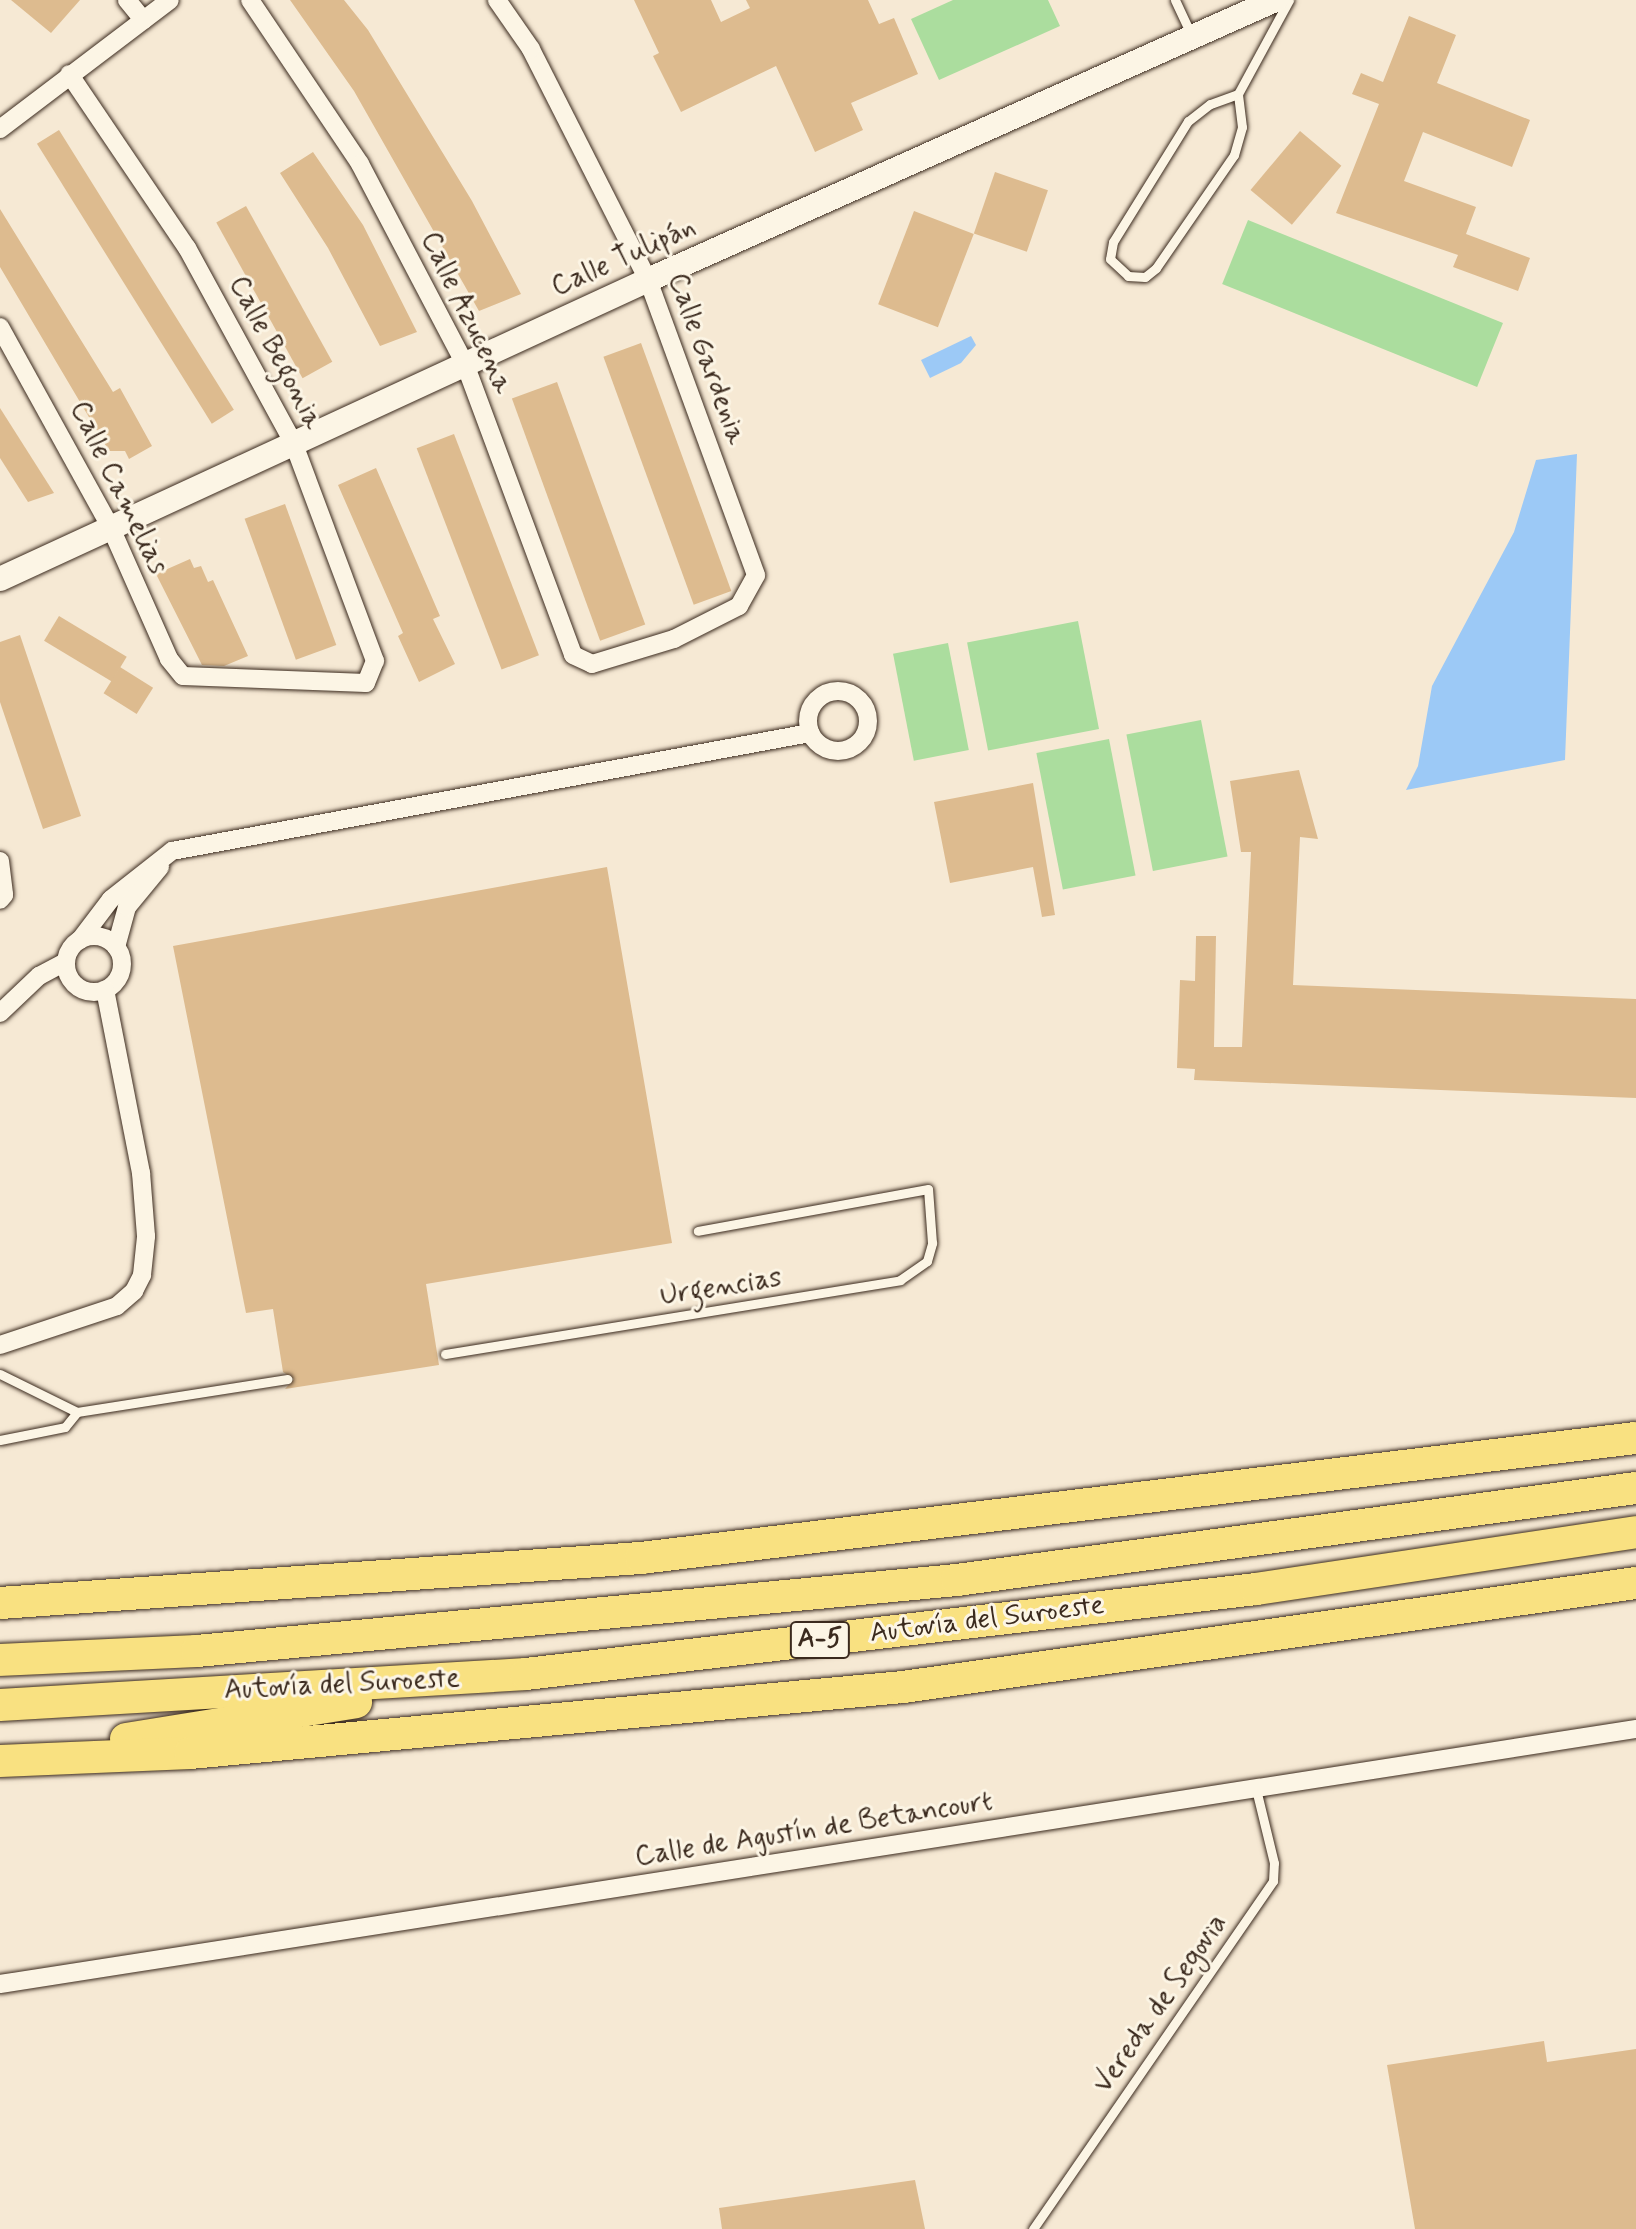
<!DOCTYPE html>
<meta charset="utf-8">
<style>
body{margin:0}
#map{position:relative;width:1636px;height:2229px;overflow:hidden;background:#f6e9d4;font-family:Mynerve,sans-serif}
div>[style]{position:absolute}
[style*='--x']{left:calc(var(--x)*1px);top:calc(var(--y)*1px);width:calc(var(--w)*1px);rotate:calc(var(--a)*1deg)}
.green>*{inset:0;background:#abdd9e;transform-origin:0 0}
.water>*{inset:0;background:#9cc9f6}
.building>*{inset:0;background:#ddbb8f;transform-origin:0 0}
.roads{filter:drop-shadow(0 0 2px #3b2a1e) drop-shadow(0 0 2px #3b2a1e)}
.lane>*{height:9px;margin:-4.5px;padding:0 4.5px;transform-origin:4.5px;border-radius:4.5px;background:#fcf5e5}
.street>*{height:18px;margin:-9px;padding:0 9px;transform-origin:9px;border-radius:9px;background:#fcf5e5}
.street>.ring{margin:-9px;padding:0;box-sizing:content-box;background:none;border:18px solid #fcf5e5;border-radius:50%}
.secondary>*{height:24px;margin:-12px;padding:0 12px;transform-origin:12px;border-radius:12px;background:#fcf5e5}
.highway>*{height:32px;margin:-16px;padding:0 16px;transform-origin:16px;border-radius:16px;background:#f9e181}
span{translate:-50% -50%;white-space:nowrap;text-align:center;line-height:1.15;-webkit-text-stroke:6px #fcf5e5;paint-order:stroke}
.shield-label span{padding:2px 6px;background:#fcf5e5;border:2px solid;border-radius:6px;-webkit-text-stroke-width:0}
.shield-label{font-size:26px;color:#3b2a1e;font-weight:700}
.street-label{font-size:28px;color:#3b2a1e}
</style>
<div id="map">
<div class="green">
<i style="clip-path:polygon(953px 0,1048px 0,1060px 26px,939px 80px,911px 19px)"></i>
<i style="left:1248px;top:220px;width:275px;height:69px;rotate:22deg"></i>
<i style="left:1078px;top:621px;width:110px;height:113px;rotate:79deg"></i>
<i style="left:948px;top:643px;width:109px;height:56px;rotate:79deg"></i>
<i style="left:1201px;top:720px;width:139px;height:76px;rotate:79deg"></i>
<i style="left:1109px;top:739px;width:139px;height:74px;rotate:79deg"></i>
</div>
<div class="water">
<i style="clip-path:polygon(971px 336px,976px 345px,961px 363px,930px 378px,921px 360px)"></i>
<i style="clip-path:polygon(1577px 454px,1565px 760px,1406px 790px,1418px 766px,1432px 686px,1514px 532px,1536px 460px)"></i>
</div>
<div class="building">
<i style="clip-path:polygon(11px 0,80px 0,51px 33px)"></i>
<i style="clip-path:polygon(290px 0,344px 0,368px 30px,472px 201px,521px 294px,479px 311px,354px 91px)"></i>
<i style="clip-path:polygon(634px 0,711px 0,721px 22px,750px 8px,746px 0,868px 0,879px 24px,894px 18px,918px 74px,851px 103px,863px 130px,815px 152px,776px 66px,681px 112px,653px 56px,659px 53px)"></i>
<i style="clip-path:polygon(1409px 16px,1456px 35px,1437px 83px,1530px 120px,1512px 167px,1423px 132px,1404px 181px,1476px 207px,1466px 234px,1530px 258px,1518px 291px,1453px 267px,1458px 255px,1336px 213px,1379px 104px,1352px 94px,1361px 73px,1383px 82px)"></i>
<i style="left:59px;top:130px;width:330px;height:26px;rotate:58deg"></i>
<i style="left:1300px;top:131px;width:54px;height:77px;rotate:40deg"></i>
<i style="clip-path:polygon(313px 152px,363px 225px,417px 332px,380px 346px,328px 248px,280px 173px)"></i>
<i style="left:995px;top:172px;width:56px;height:65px;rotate:19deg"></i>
<i style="left:246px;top:206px;width:178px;height:34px;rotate:61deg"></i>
<i style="clip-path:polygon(0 209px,113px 392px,120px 388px,152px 446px,129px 459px,125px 451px,109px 451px,0 267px)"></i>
<i style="left:914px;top:211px;width:64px;height:100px;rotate:21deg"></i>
<i style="left:641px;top:343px;width:264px;height:40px;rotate:70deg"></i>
<i style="left:557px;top:382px;width:258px;height:48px;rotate:70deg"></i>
<i style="clip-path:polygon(0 408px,54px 493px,28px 502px,0 458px)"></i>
<i style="left:454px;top:434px;width:237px;height:40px;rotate:69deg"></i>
<i style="clip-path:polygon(376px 468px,440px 616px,433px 619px,455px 664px,419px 682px,398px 636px,403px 633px,338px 485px)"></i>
<i style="left:285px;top:504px;width:150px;height:43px;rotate:70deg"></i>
<i style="clip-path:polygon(190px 559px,194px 568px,201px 566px,208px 582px,213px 580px,248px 656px,224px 666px,202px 665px,156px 574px)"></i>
<i style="left:59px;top:616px;width:79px;height:29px;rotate:31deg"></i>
<i style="clip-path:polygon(20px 635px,81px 816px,43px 829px,0 702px,0 642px)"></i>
<i style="left:120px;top:667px;width:39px;height:31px;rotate:32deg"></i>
<i style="clip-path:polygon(1299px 770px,1318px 839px,1300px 837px,1293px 985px,1636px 999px,1636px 1098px,1194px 1080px,1195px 1069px,1177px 1068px,1180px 980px,1195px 981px,1196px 936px,1216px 936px,1214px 1047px,1242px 1047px,1251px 852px,1241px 852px,1230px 781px)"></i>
<i style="clip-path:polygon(1033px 783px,1055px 915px,1042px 917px,1033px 867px,950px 883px,934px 802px)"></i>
<i style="clip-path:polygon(607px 867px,672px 1243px,426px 1284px,439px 1365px,285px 1389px,294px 1379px,283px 1372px,273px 1309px,246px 1313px,173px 946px)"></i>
<i style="clip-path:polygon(1544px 2041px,1547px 2062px,1636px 2049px,1636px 2229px,1415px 2229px,1387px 2065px)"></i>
<i style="clip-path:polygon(915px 2180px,925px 2229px,722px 2229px,719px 2208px)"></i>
</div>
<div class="roads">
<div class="lane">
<i style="--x:1175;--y:0;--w:38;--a:65"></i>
<i style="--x:1238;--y:94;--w:30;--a:160"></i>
<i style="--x:1210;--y:104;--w:28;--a:142"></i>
<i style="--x:1188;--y:121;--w:142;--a:121.8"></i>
<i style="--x:1113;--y:242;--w:17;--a:100"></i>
<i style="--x:1110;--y:259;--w:25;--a:43"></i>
<i style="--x:1128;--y:276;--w:17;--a:3"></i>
<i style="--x:1145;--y:277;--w:14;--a:-39"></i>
<i style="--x:1156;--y:268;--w:137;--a:-55.4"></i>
<i style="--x:1234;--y:155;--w:29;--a:-74"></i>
<i style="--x:1242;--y:127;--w:33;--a:-97"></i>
<i style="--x:1238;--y:94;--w:107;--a:-61.5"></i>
<i style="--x:445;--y:1354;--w:461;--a:-9.2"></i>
<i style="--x:900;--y:1280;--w:33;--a:-35"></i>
<i style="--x:927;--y:1261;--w:19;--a:-74"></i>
<i style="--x:932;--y:1243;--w:54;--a:-94.2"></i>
<i style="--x:928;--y:1189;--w:234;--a:169.7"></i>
<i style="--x:0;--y:1374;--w:86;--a:26.3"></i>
<i style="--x:77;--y:1412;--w:213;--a:-8.9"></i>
<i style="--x:0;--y:1440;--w:66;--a:-11.3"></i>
<i style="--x:65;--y:1427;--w:19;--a:-51"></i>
<i style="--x:1033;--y:2229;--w:423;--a:-55.4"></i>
<i style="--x:1273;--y:1881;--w:18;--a:-87"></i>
<i style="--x:1274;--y:1863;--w:76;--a:-103.7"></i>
</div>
<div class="street">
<i style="--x:127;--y:0;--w:26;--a:51"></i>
<i style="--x:250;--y:0;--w:197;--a:56.1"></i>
<i style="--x:360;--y:164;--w:226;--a:62.3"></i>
<i style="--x:465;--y:364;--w:310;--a:69.6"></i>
<i style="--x:573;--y:655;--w:21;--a:25"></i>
<i style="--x:592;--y:664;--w:86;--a:-17"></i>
<i style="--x:674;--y:639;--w:73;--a:-26.9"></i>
<i style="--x:739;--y:606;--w:35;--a:-61"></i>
<i style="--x:756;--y:575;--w:314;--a:-110.1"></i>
<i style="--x:648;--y:280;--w:259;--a:-116.9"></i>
<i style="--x:531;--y:49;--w:60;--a:-124.8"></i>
<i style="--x:0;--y:129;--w:213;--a:-37.2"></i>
<i style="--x:0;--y:327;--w:230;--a:61.1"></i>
<i style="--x:111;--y:528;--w:143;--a:66.1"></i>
<i style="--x:169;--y:659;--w:22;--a:51"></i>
<i style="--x:183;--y:676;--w:183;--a:2.2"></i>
<i style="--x:366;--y:683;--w:24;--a:-68"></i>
<i style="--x:375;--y:661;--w:232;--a:-110.5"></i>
<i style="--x:294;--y:444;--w:223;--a:-118.6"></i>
<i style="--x:187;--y:248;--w:210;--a:-124.1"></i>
<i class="ring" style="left:808px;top:691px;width:42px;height:42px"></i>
<i style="--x:0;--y:861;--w:34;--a:83"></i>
<i style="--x:4;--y:895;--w:6;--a:129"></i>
<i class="ring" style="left:66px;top:936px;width:38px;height:38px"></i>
<i style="--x:80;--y:940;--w:51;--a:-52.9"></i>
<i style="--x:111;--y:899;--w:78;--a:-38.2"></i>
<i style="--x:172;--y:851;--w:649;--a:-10.48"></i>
<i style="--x:116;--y:947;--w:41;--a:-74.6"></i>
<i style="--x:127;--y:907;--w:52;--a:-50.5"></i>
<i style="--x:0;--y:1013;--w:54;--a:-43.5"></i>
<i style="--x:39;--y:976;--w:30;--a:-28"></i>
<i style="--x:0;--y:1345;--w:123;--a:-18.4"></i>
<i style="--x:117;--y:1306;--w:23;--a:-41"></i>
<i style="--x:134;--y:1291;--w:18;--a:-63"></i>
<i style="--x:142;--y:1275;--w:39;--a:-84"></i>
<i style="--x:146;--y:1236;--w:63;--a:-94.5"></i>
<i style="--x:141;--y:1173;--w:187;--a:-101.1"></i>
<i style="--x:0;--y:1984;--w:1656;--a:-8.86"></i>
</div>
<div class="secondary">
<i style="--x:0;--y:579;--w:714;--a:-24.77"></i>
<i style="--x:648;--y:280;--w:687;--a:-24.06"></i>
</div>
<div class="highway">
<i style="--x:0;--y:1603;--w:643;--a:-4.02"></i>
<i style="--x:641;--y:1558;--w:1002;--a:-6.88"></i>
<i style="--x:0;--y:1660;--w:197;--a:-2.6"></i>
<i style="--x:197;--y:1651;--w:763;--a:-5.34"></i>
<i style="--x:957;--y:1580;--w:685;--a:-7.72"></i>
<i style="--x:0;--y:1705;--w:527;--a:-3.37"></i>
<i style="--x:526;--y:1674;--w:735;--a:-6.64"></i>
<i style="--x:1256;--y:1589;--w:384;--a:-8.5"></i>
<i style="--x:126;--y:1739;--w:233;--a:-9.1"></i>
<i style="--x:0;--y:1761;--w:190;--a:-2.4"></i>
<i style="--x:190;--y:1753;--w:716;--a:-5.29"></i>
<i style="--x:903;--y:1687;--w:740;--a:-8.08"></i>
</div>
</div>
<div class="shield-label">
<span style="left:820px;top:1640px">A-5</span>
</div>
<div class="street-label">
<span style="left:624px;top:258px;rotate:-24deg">Calle Tulipán</span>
<span style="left:466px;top:313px;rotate:64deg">Calle Azucena</span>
<span style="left:275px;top:353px;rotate:62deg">Calle Begonia</span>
<span style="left:706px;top:359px;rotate:70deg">Calle Gardenia</span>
<span style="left:118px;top:488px;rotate:64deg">Calle Camelias</span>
<span style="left:721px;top:1288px;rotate:-9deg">Urgencias</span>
<span style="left:987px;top:1620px;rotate:-7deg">Autovía del Suroeste</span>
<span style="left:342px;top:1685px;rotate:-3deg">Autovía del Suroeste</span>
<span style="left:814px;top:1830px;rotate:-9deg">Calle de Agustín de Betancourt</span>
<span style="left:1161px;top:2004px;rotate:-55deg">Vereda de Segovia</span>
</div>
</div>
